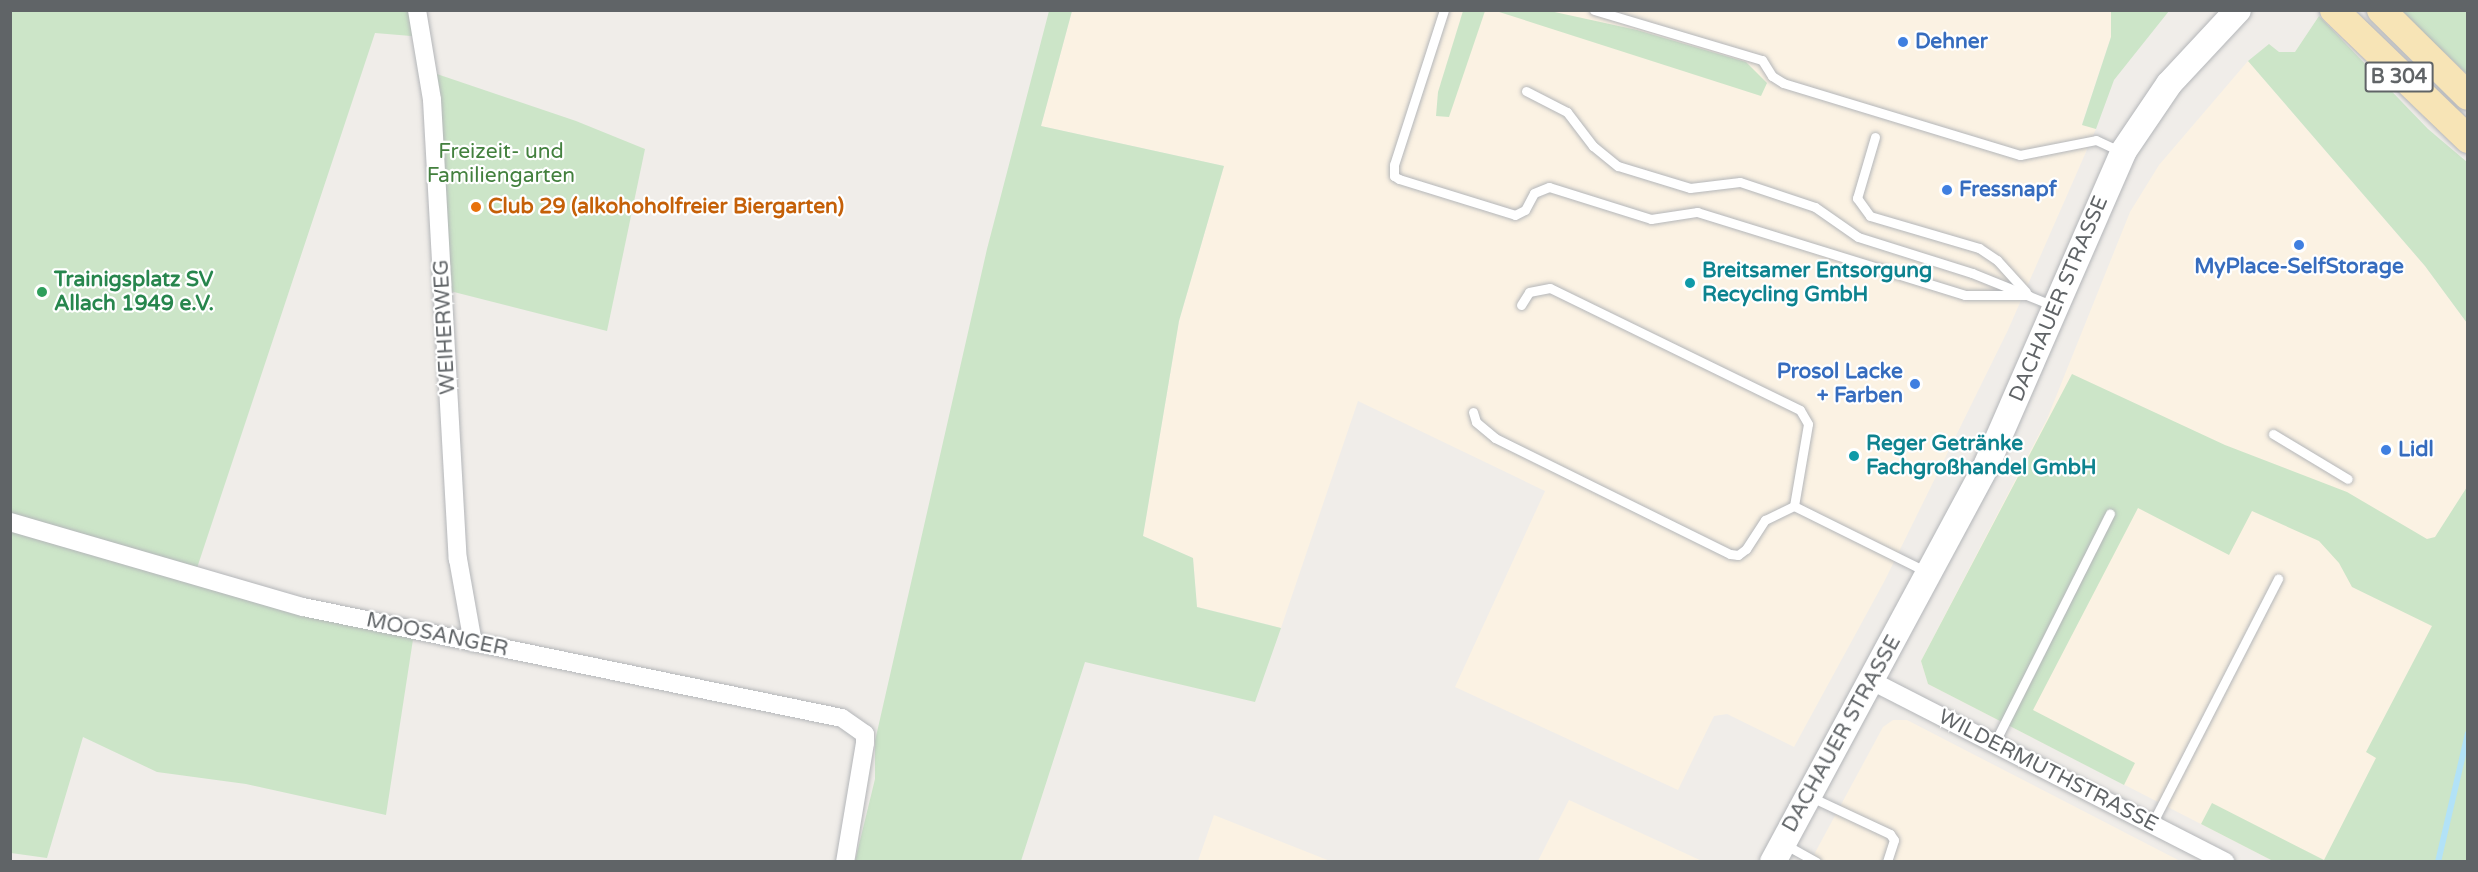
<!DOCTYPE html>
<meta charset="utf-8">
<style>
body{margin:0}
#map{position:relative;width:2478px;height:872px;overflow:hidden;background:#f0ede9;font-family:"Varela Round",sans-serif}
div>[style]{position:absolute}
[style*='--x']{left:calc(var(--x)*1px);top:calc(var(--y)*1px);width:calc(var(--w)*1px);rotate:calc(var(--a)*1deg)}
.commercial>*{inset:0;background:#fbf2e3}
.green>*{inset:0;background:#cce5c8}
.stream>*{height:6px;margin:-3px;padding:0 3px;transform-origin:3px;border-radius:3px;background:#b2e2f7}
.roads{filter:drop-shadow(0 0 2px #b4b6b9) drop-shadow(0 0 2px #b4b6b9)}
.lane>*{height:9px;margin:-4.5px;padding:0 4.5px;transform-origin:4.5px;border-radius:4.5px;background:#fff}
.street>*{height:18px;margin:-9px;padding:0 9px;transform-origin:9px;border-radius:9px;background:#fff}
.secondary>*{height:26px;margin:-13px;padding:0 13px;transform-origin:13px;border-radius:13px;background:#fff}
.primary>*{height:28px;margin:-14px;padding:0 14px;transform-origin:14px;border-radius:14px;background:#f7e4b6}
.dots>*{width:16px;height:16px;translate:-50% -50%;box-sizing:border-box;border:3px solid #fff;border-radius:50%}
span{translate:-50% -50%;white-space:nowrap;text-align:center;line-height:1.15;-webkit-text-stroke:4.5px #fff;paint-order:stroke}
.shield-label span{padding:2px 4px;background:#fff;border:2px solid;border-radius:4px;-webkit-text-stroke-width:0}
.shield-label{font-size:20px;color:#606467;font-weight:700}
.shop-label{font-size:21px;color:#366cbe;font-weight:700}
.left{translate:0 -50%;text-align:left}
.right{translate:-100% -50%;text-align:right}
.park-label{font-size:21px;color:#43803e}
.food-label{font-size:21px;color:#c56008;font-weight:700}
.culture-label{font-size:21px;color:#0d838f;font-weight:700}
.leisure-label{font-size:21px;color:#27864d;font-weight:700}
.street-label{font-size:21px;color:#606467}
.frame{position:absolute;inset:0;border:12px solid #606467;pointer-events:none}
</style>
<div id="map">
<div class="commercial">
<i style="clip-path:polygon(1072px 11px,2111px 11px,2111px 37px,2082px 124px,2096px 129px,2008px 330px,1885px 580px,1794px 747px,1727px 714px,1714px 716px,1678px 790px,1455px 687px,1545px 491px,1358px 401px,1281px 628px,1197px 607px,1193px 558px,1143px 536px,1179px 321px,1224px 166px,1041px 126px)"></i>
<i style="clip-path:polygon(2248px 61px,2425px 266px,2467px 323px,2467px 673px,2424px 861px,2273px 861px,1928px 684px,1921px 661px,2047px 419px,2130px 212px,2159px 165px)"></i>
<i style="clip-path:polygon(1893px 720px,1907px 720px,2180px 861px,1810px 862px,1883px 727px)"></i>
<i style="clip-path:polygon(1569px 800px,1702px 861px,1538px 861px)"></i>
<i style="clip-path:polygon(1214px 815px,1330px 861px,1198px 861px)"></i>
</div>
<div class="green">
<i style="clip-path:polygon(11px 11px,417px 11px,423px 37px,375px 33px,196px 571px,414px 633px,386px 815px,246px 784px,157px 772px,83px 737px,47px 858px,11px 853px)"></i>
<i style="clip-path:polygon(1049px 11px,1072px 11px,1041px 126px,1224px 166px,1179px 321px,1143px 536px,1193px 558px,1197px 607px,1281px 628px,1255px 702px,1085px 662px,1021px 861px,855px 861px,875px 779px,875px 741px,987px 249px)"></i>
<i style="clip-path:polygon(1463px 11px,1485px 11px,1449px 117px,1436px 116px,1438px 92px)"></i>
<i style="clip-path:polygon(1496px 11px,1550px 11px,1637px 30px,1746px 62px,1767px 83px,1761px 96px)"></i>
<i style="clip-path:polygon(2111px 11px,2169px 11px,2114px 80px,2096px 129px,2082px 125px,2111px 37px)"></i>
<i style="clip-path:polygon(2400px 11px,2467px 11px,2467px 74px)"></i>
<i style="clip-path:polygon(2319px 16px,2428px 129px,2467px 162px,2467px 323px,2425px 266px,2248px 61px,2269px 44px,2279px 52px,2295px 52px)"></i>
<i style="clip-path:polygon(428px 71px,576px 121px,645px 149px,607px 331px,446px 290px)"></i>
<i style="clip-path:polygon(2072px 374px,2225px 445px,2347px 492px,2427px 539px,2435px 537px,2467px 487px,2467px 861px,2273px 861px,2201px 824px,2212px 803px,2324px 860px,2376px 758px,2366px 752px,2432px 626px,2352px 587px,2339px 563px,2319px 541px,2252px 511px,2229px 555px,2138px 508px,2033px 710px,2135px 763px,2124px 785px,1928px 684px,1921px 661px)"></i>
</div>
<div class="stream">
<i style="--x:2438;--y:862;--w:132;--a:-76.9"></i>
</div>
<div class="roads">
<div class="lane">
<i style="--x:1444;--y:10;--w:163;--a:107.9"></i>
<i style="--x:1394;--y:165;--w:11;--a:90"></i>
<i style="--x:1394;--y:176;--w:6;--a:31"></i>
<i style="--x:1399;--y:179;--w:121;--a:17.2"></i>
<i style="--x:1515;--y:215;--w:11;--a:-27"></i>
<i style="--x:1525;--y:210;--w:19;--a:-62"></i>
<i style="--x:1534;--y:193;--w:16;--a:-22"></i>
<i style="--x:1549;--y:187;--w:107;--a:17.4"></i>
<i style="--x:1651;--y:219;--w:47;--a:-8.7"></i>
<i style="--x:1697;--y:212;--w:281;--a:17.2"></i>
<i style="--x:1965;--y:295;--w:63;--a:0"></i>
<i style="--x:1594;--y:10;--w:175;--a:16.6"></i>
<i style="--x:1762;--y:60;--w:19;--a:58"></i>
<i style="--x:1772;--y:76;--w:13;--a:32"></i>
<i style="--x:1783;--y:83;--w:248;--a:16.9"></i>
<i style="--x:2020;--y:155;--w:77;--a:-11.2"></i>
<i style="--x:2096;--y:140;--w:26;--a:25"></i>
<i style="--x:1526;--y:91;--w:46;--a:27.1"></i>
<i style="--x:1567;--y:112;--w:43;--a:52.6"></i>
<i style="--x:1593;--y:146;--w:32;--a:39"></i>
<i style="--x:1618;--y:166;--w:75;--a:17"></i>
<i style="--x:1690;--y:188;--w:50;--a:-6.8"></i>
<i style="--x:1740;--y:182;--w:79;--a:18.4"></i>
<i style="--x:1815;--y:207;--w:52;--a:34.9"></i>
<i style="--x:1858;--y:237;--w:120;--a:17.5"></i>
<i style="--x:1972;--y:273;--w:88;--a:21.9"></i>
<i style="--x:1875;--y:137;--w:64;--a:106.4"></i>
<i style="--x:1857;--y:198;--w:22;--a:54"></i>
<i style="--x:1870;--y:216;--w:114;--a:16.4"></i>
<i style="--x:1979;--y:248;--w:22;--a:34"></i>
<i style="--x:1997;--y:260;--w:43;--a:47.8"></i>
<i style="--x:1521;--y:305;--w:15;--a:-58"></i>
<i style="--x:1529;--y:292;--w:21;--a:-11"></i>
<i style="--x:1550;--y:288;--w:278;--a:26"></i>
<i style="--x:1800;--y:410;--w:16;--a:60"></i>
<i style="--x:1808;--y:424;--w:83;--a:99.7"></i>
<i style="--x:1794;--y:506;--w:148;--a:26.4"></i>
<i style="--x:1473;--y:412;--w:10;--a:73"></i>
<i style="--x:1476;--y:422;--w:25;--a:40"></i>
<i style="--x:1495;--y:438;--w:262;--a:26.3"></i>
<i style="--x:1730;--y:554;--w:8;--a:7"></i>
<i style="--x:1738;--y:555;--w:10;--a:-37"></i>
<i style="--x:1746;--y:549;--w:35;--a:-57"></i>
<i style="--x:1765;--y:520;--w:32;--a:-26"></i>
<i style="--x:2273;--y:434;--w:87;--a:31"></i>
<i style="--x:1994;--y:744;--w:258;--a:-63.3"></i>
<i style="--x:1811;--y:797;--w:87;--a:25.1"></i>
<i style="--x:1890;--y:834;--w:7;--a:56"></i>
<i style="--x:1894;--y:840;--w:23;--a:108"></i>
<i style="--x:2152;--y:824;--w:276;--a:-62.8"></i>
<i style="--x:1784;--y:844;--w:37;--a:29"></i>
</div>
<div class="street">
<i style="--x:417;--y:10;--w:91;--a:80.5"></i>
<i style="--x:432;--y:100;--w:460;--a:86.8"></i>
<i style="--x:458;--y:559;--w:85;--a:79.9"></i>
<i style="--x:10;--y:522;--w:305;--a:16.2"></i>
<i style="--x:303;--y:607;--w:550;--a:11.64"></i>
<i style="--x:842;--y:718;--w:28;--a:35"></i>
<i style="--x:865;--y:734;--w:9;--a:90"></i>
<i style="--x:865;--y:743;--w:121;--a:99.5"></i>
<i style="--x:1872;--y:681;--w:397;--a:27.1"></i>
</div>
<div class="secondary">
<i style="--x:1773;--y:862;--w:452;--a:-61.7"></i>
<i style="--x:1987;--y:464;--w:340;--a:-66.4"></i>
<i style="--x:2123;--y:152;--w:82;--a:-55.9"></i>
<i style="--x:2169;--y:84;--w:101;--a:-47"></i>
</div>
<div class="primary">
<i style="--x:2334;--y:10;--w:186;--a:43.9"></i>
<i style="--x:2381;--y:10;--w:122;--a:44.7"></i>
</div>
</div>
<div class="dots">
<i style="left:1903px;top:42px;background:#3f7fe0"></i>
<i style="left:1947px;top:190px;background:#3f7fe0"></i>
<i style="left:476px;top:207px;background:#e8710a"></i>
<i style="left:2299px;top:245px;background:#3f7fe0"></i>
<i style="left:1690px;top:283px;background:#0f9aa8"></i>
<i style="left:42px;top:292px;background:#2e9e5b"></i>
<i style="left:1915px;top:384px;background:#3f7fe0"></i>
<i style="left:2386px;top:450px;background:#3f7fe0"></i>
<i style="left:1854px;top:456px;background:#0f9aa8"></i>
</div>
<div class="shield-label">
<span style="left:2399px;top:77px">B 304</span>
</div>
<div class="shop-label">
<span class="left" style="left:1915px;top:42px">Dehner</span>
<span class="left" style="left:1959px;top:190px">Fressnapf</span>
<span style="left:2299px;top:267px">MyPlace-SelfStorage</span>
<span class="right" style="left:1903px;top:384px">Prosol Lacke<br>+ Farben</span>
<span class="left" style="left:2398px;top:450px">Lidl</span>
</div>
<div class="park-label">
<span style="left:501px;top:164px">Freizeit- und<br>Familiengarten</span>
</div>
<div class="food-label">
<span class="left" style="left:488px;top:207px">Club 29 (alkohoholfreier Biergarten)</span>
</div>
<div class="culture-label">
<span class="left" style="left:1702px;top:283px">Breitsamer Entsorgung<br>Recycling GmbH</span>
<span class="left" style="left:1866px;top:456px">Reger Getränke<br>Fachgroßhandel GmbH</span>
</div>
<div class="leisure-label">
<span class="left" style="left:54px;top:292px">Trainigsplatz SV<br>Allach 1949 e.V.</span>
</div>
<div class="street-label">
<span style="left:2059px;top:299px;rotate:-67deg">DACHAUER STRASSE</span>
<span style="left:445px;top:327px;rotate:-93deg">WEIHERWEG</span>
<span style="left:437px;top:635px;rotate:12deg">MOOSANGER</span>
<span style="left:1842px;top:734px;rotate:-61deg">DACHAUER STRASSE</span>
<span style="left:2048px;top:771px;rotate:27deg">WILDERMUTHSTRASSE</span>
</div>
<div class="frame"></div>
</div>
